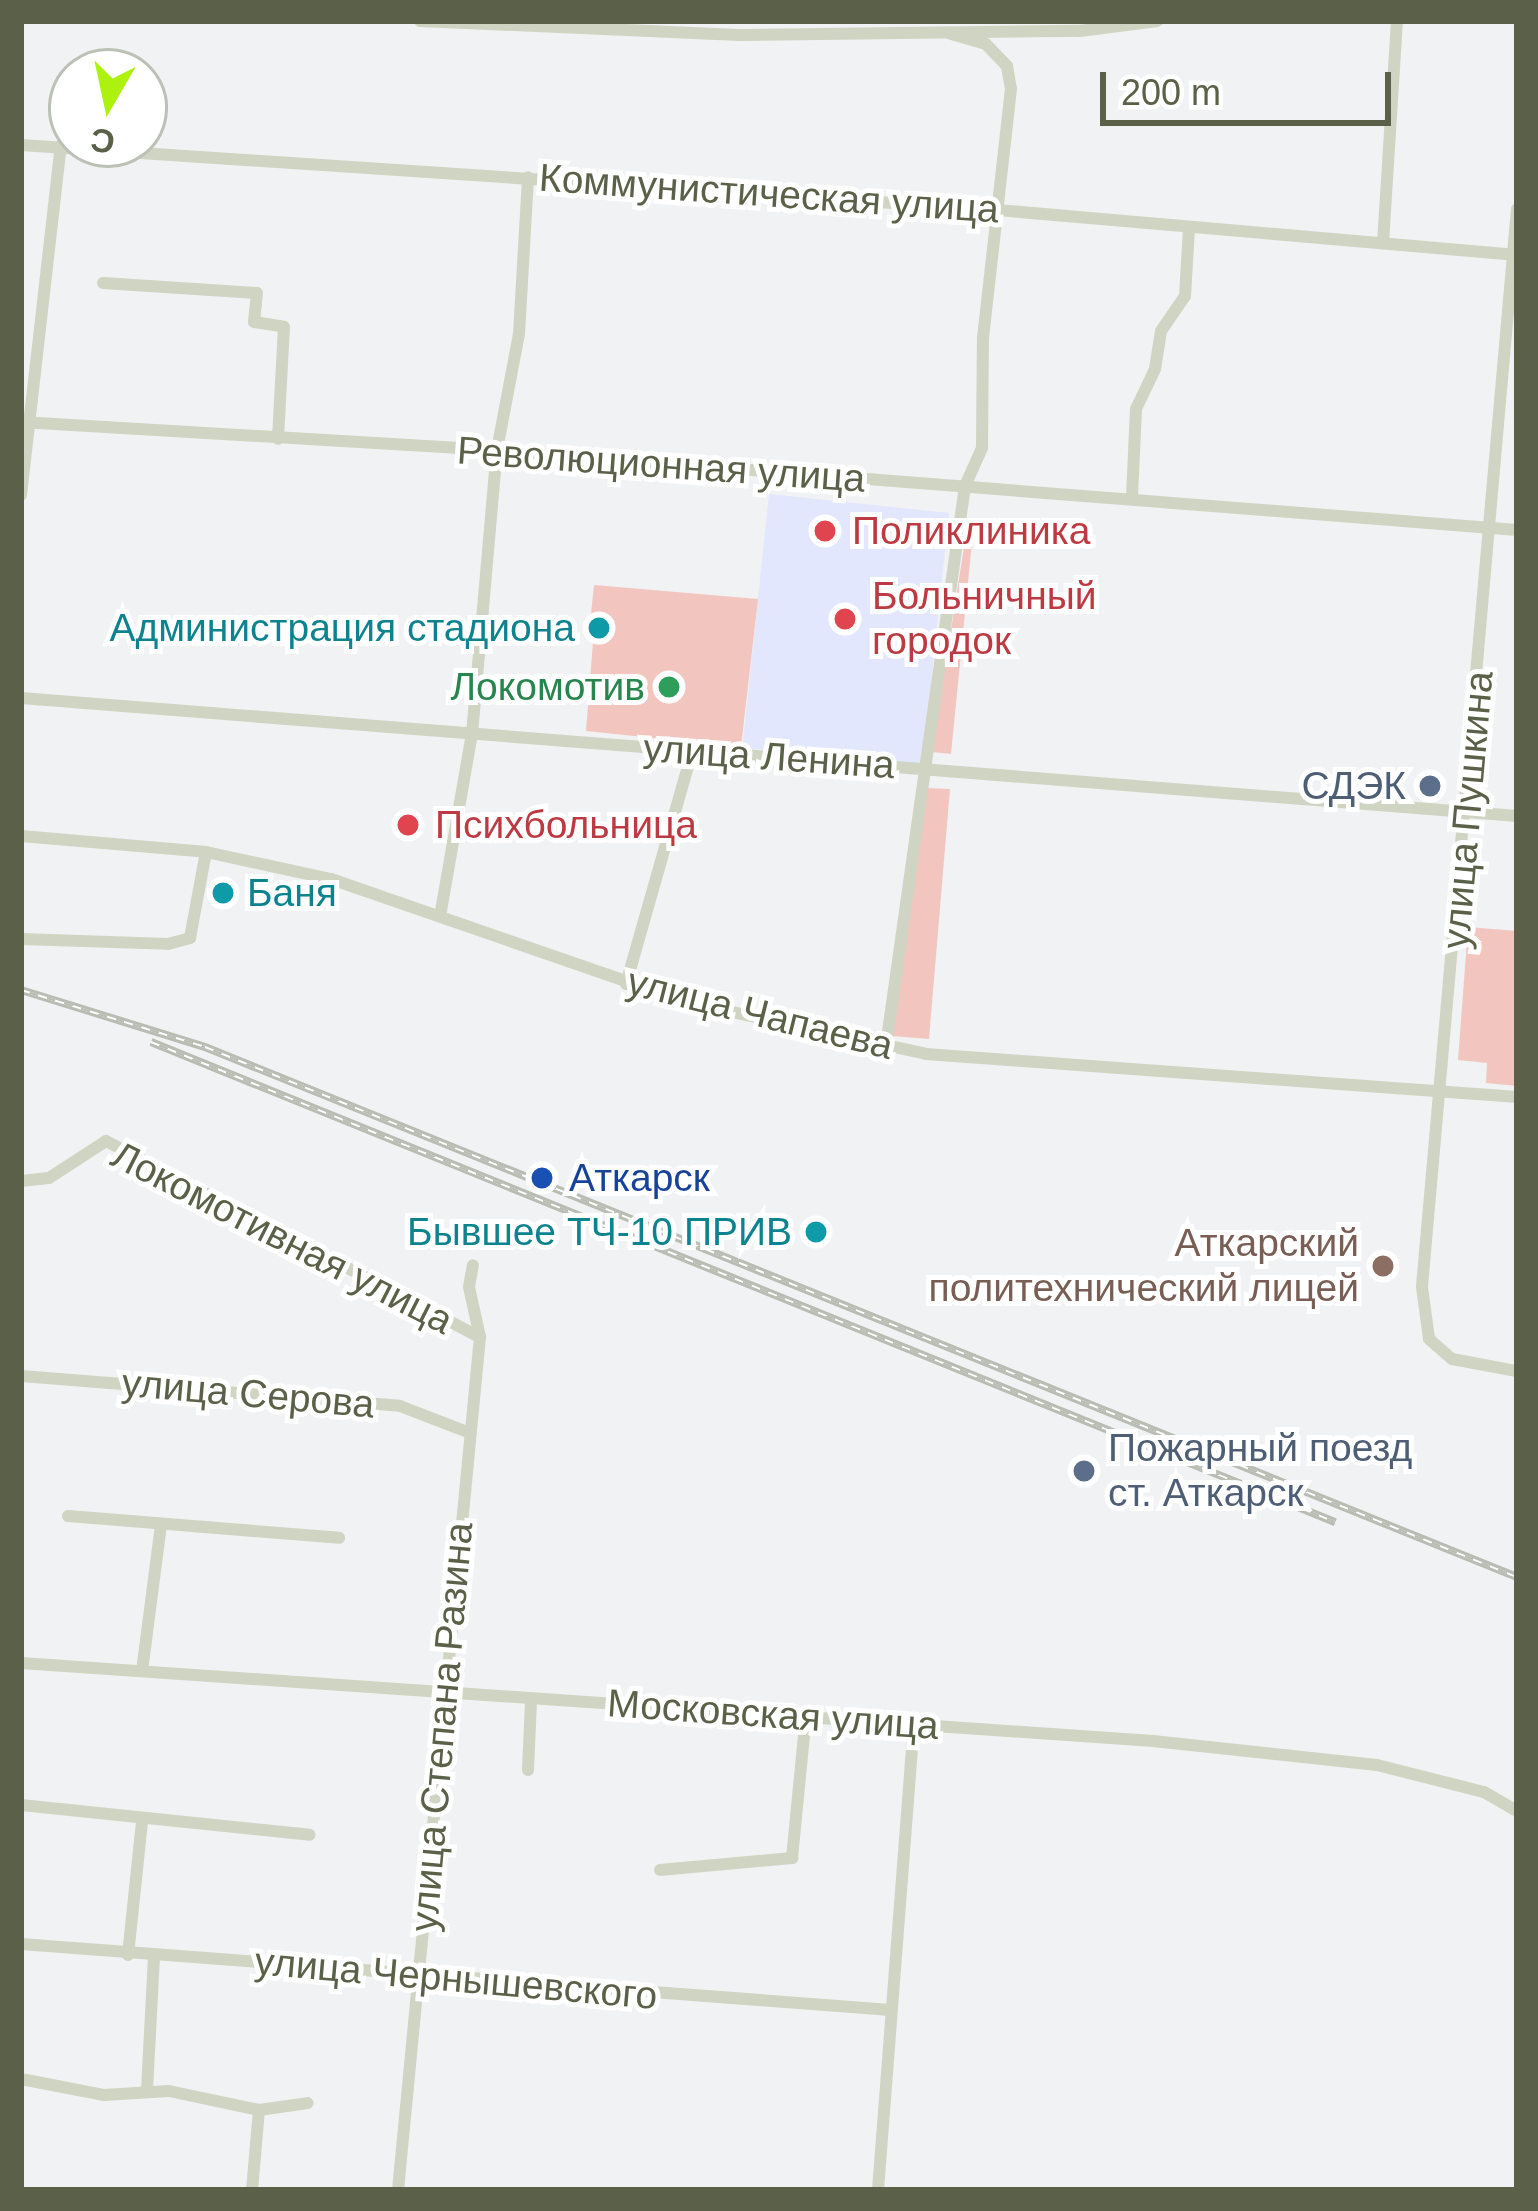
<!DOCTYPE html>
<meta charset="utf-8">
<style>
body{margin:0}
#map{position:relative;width:1538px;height:2211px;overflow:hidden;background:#f1f2f4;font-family:Helvetica,sans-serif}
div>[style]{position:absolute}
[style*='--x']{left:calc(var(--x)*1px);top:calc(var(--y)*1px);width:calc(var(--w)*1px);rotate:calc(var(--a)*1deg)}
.medical>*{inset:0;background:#e3e7fd;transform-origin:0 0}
.green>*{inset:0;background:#f3c5bf}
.minor>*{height:12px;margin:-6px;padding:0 6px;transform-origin:6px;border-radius:6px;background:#d0d4c2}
.rail>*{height:8px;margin-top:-4px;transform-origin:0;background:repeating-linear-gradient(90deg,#fff 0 9px,#b9bcb3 0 18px);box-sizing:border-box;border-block:3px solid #b9bcb3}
.dots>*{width:33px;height:33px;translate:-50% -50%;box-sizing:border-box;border:6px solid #fff;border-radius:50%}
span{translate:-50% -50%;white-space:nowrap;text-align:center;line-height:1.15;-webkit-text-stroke:10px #fff;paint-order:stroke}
.street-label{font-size:39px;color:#5b6148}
.health-label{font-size:39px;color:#be3a42}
.left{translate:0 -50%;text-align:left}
.culture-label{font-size:39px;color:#0d838f}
.right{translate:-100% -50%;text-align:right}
.leisure-label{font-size:39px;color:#27864d}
.service-label{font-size:39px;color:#4e5e75}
.transit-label{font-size:39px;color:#164399}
.education-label{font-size:39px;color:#785e54}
.frame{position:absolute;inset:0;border:24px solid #5b6148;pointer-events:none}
.north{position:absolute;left:48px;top:48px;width:120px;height:120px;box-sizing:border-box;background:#fff;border:3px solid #bdc0b6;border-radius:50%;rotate:189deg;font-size:33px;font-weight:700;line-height:48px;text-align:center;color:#5b6148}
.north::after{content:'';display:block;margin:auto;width:42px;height:54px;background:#adf20e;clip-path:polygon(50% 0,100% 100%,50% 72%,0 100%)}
.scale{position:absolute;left:1100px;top:72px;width:291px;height:54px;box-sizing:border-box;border:6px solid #5b6148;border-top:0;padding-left:15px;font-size:36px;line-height:42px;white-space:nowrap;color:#5b6148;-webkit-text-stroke:9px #fff;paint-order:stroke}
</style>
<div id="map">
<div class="medical">
<i style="left:769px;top:494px;width:181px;height:255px;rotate:6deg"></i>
</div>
<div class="green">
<i style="clip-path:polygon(968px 521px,974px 522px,951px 754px,932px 752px)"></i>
<i style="clip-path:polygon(594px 585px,758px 599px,741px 747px,586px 731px,593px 642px,606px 642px,608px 616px,591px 614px)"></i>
<i style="clip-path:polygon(925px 788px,950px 789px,929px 1039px,892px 1036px)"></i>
<i style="clip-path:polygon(1468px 927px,1517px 931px,1517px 1086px,1486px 1083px,1487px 1063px,1458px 1060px)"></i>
</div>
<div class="minor">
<i style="--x:420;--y:21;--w:319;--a:2.5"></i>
<i style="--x:739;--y:35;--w:341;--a:-0.7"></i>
<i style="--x:1080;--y:31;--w:78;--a:-7.4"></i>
<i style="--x:21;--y:145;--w:978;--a:3.81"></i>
<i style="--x:997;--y:210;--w:522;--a:4.95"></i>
<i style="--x:1517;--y:209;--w:1082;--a:95.04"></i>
<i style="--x:1422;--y:1287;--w:52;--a:82.3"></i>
<i style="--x:1429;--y:1339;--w:30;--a:41"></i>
<i style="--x:1452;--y:1359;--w:66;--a:10.5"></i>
<i style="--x:1383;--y:243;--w:222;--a:-86.4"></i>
<i style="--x:103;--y:283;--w:154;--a:3.7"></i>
<i style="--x:257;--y:293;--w:29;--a:96"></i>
<i style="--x:254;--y:322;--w:30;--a:9"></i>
<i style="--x:284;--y:327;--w:112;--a:93.1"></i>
<i style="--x:21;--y:422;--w:477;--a:3.4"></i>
<i style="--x:497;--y:450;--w:1023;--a:4.48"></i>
<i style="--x:21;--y:495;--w:352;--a:-83.5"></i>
<i style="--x:1132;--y:497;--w:88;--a:-87.4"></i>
<i style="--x:1136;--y:409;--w:44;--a:-64.6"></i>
<i style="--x:1155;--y:369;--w:38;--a:-81"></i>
<i style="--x:1161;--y:331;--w:42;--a:-55.6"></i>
<i style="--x:1185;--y:296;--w:67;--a:-86.6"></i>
<i style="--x:21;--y:698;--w:1501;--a:4.51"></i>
<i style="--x:21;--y:836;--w:186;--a:4.9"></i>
<i style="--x:206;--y:852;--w:128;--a:12.2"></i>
<i style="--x:331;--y:879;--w:376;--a:19.1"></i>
<i style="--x:686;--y:1002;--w:246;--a:12.2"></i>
<i style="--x:926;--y:1054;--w:593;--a:4.16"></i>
<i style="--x:441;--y:911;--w:180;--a:-80.1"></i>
<i style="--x:472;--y:734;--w:285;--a:-85"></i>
<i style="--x:497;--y:450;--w:118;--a:-79.3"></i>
<i style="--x:519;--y:334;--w:157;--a:-86.7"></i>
<i style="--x:21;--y:939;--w:147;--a:1.9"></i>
<i style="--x:168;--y:944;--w:23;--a:-15"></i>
<i style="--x:190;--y:938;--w:87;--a:-79.5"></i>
<i style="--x:626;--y:984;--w:240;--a:-74.1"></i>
<i style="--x:886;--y:1046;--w:566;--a:-81.97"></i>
<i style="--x:965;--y:486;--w:42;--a:-65.9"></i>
<i style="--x:982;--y:448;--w:110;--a:-89.5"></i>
<i style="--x:983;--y:338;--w:251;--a:-83.6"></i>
<i style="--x:1011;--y:89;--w:23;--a:-100"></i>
<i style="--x:1007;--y:66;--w:30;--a:-134"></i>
<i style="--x:986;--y:44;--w:37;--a:-164"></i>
<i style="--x:21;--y:1181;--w:28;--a:-6"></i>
<i style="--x:49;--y:1178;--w:68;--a:-33"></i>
<i style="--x:106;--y:1141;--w:422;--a:27.7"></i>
<i style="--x:21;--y:1376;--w:380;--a:4.5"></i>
<i style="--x:400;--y:1406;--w:75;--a:21.1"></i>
<i style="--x:68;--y:1516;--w:272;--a:4.6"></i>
<i style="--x:21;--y:1663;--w:1135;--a:3.94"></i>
<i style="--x:1153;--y:1741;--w:225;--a:6.1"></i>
<i style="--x:1377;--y:1765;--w:110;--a:14.2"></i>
<i style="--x:1484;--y:1792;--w:38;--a:30"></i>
<i style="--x:142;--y:1671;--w:148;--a:-82.6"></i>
<i style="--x:528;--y:1770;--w:70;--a:-87.5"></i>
<i style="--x:21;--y:1805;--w:290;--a:5.9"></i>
<i style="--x:660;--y:1870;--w:133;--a:-5.2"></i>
<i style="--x:792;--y:1858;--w:144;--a:-84.4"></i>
<i style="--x:21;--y:1944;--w:872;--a:4.34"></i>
<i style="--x:128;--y:1955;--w:134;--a:-84"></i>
<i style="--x:21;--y:2079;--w:85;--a:10.9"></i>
<i style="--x:104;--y:2095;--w:65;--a:-3.5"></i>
<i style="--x:169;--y:2091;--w:92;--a:11.9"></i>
<i style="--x:259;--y:2110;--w:49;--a:-8.1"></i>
<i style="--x:147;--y:2090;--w:133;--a:-87"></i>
<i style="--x:252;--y:2190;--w:80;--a:-85"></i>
<i style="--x:398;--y:2190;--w:857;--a:-84.51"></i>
<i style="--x:480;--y:1337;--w:51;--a:-102.4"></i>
<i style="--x:469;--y:1287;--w:22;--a:-80"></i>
<i style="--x:878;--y:2190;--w:468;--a:-85.6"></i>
</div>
<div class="rail">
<i style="--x:21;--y:990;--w:193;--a:17.2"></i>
<i style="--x:205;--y:1047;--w:1415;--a:22"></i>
<i style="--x:151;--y:1042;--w:1278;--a:22.07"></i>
</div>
<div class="dots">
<i style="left:825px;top:531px;background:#e0444e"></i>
<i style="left:845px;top:619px;background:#e0444e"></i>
<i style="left:599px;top:628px;background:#0f9aa8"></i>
<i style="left:669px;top:687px;background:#2e9e5b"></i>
<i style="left:1430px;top:786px;background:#5c6f8a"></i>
<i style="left:408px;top:825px;background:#e0444e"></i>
<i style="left:223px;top:893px;background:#0f9aa8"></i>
<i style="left:542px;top:1178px;background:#1a4fb4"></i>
<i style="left:816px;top:1232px;background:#0f9aa8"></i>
<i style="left:1383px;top:1266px;background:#8d6e63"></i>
<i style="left:1084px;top:1471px;background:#5c6f8a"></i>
</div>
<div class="street-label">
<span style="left:769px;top:194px;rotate:4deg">Коммунистическая улица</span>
<span style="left:661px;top:465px;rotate:4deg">Революционная улица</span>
<span style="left:769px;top:757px;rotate:4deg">улица Ленина</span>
<span style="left:1468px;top:810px;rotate:-85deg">улица Пушкина</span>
<span style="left:760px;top:1014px;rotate:14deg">улица Чапаева</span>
<span style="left:282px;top:1238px;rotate:27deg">Локомотивная улица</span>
<span style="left:248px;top:1394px;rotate:5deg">улица Серова</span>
<span style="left:773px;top:1715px;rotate:4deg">Московская улица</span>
<span style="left:442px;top:1727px;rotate:-85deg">улица Степана Разина</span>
<span style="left:456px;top:1979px;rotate:5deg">улица Чернышевского</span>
</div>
<div class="health-label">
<span class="left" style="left:852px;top:531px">Поликлиника</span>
<span class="left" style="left:872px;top:619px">Больничный<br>городок</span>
<span class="left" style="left:435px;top:825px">Психбольница</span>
</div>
<div class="culture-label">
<span class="right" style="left:575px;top:628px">Администрация стадиона</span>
<span class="left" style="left:247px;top:893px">Баня</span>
<span class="right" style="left:792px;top:1232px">Бывшее ТЧ-10 ПРИВ</span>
</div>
<div class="leisure-label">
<span class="right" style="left:645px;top:687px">Локомотив</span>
</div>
<div class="service-label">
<span class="right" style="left:1406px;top:786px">СДЭК</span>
<span class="left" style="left:1108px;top:1471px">Пожарный поезд<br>ст. Аткарск</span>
</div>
<div class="transit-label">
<span class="left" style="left:569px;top:1178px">Аткарск</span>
</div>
<div class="education-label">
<span class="right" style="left:1359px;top:1266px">Аткарский<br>политехнический лицей</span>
</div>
<div class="frame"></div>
<div class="north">С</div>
<div class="scale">200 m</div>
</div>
